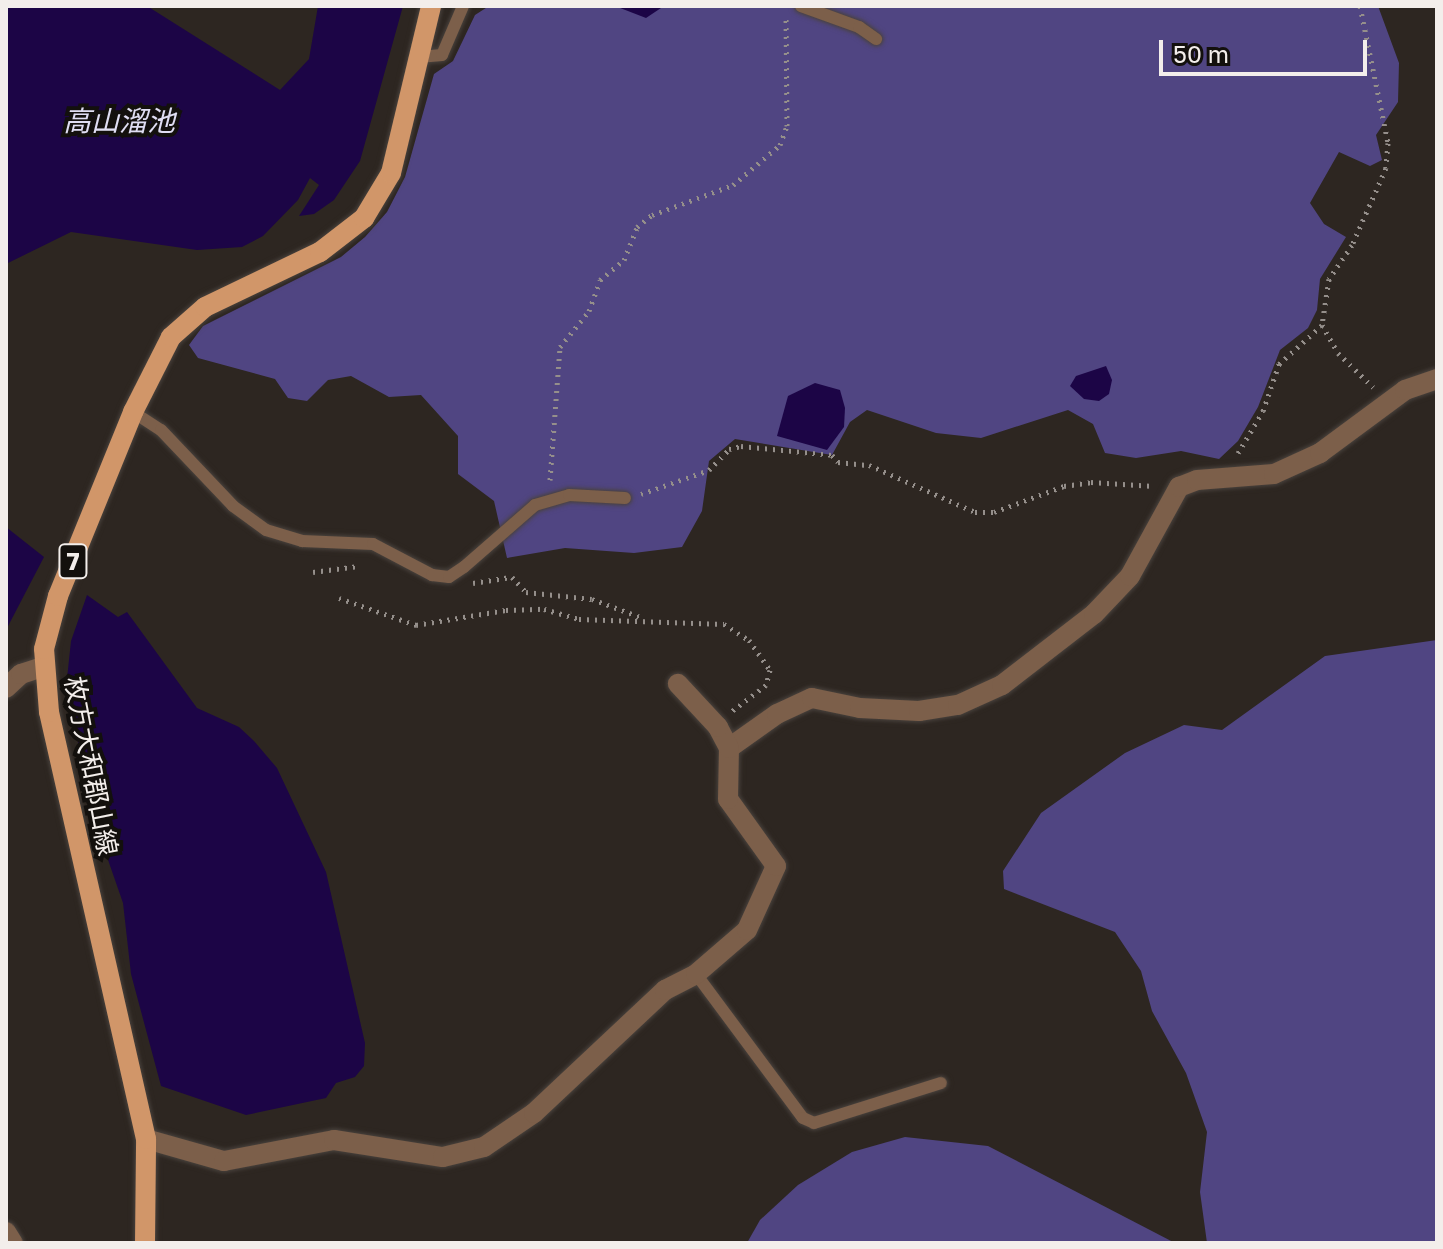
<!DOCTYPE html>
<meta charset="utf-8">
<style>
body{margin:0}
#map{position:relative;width:1443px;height:1249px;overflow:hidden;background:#2d2621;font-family:"Golos Text","Noto Sans JP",sans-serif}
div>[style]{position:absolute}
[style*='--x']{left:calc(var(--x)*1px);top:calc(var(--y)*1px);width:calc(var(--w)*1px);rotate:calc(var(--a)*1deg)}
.green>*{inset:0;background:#504582}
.water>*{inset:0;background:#1c0546}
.path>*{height:5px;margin-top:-2.5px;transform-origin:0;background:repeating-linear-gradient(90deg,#958f8b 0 2px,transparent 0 8px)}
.roads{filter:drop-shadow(0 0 2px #49423d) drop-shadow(0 0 2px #49423d)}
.lane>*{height:12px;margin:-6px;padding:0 6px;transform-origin:6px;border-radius:6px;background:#7c5f4a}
.street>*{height:20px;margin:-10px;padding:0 10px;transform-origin:10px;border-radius:10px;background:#7c5f4a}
.primary>*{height:20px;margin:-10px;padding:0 10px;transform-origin:10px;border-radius:10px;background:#d19669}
span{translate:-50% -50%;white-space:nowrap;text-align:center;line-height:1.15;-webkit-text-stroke:8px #13100d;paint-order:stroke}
.shield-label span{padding:2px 6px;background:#13100d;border:2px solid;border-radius:6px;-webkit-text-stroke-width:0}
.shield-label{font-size:24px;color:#f3eeeb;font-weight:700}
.street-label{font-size:26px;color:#f3eeeb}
.water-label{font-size:28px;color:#e0def3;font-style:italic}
.frame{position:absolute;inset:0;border:8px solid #f3eeeb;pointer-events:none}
.scale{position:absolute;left:1159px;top:40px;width:208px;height:36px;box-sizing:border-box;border:4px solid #f3eeeb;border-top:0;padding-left:10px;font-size:24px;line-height:28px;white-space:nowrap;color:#f3eeeb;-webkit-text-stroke:6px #13100d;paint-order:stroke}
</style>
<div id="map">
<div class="green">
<i style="clip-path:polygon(489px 6px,1378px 6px,1399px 63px,1398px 102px,1376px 135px,1382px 160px,1370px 166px,1339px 152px,1310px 203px,1324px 224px,1346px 237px,1320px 279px,1317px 310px,1308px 328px,1280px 350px,1258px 407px,1238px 441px,1219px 459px,1181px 451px,1136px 458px,1105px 453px,1093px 424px,1068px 410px,981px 438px,936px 433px,867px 410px,850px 422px,832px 455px,735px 439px,709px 461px,702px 511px,682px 547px,634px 553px,565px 548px,507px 558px,494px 501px,458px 474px,458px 436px,421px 395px,389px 397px,351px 376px,328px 380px,307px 401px,288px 398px,275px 379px,198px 358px,189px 345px,203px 326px,341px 257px,365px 237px,387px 212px,405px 177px,434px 74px,453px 61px,475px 15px)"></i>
<i style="clip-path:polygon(1437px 640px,1437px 1243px,1207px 1243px,1200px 1192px,1207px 1132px,1186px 1073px,1152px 1011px,1141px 971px,1115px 932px,1004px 889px,1003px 871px,1041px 813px,1125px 753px,1184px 725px,1222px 730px,1325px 656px)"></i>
<i style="clip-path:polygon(905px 1137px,988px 1146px,1175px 1243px,747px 1243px,760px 1220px,798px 1185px,852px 1152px)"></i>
</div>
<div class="water">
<i style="clip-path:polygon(6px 6px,147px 6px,280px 90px,309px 59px,318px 6px,403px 6px,360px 161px,334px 200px,314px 214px,299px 216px,319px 185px,310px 178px,298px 200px,263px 236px,242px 247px,197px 250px,71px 232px,6px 264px)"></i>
<i style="clip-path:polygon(615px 6px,664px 6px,646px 18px)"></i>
<i style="clip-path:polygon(1106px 366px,1112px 380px,1109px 394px,1099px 401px,1084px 399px,1070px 386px,1076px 376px)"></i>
<i style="clip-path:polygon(815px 383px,840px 390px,845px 408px,844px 427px,827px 450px,777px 436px,788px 396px)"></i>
<i style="clip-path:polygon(6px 527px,44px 557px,6px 630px)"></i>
<i style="clip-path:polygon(87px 595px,118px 617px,127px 612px,197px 708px,239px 727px,254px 741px,277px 768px,326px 872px,365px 1043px,364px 1066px,355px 1077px,336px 1083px,326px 1098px,246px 1115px,161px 1086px,131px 974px,123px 903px,98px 831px,66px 688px,71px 641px)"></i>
</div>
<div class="path">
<i style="--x:1360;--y:6;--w:140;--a:78.4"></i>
<i style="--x:1388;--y:143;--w:25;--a:95"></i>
<i style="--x:1386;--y:168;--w:84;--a:113.8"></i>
<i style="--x:1352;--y:245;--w:41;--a:124.1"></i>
<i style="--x:1329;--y:279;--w:47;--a:98.7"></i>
<i style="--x:1322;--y:325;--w:32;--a:60"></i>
<i style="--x:1338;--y:353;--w:49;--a:44.2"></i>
<i style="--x:1238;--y:453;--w:49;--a:-59.2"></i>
<i style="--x:1263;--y:411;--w:50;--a:-71.2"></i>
<i style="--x:1279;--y:364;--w:58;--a:-42.2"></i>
<i style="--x:550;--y:480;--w:133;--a:-85.7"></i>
<i style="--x:560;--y:347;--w:46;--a:-51.1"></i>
<i style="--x:589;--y:311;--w:33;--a:-70"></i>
<i style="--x:600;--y:280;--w:31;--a:-40"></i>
<i style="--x:624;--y:260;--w:35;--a:-68"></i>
<i style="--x:637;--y:227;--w:19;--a:-39"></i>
<i style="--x:652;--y:215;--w:86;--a:-20.3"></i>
<i style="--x:733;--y:185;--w:62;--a:-40.4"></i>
<i style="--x:780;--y:145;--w:20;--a:-70"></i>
<i style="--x:787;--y:126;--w:110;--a:-90.5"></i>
<i style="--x:641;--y:494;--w:72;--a:-19.4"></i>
<i style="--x:709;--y:470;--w:29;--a:-46"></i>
<i style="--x:729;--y:449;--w:12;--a:-14"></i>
<i style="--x:741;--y:446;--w:91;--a:5.6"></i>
<i style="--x:832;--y:455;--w:9;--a:49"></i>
<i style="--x:838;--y:462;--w:31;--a:6"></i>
<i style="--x:869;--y:465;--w:116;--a:23.9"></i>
<i style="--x:975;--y:512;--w:19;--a:0"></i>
<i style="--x:994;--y:512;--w:75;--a:-20.4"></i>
<i style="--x:1064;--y:486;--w:27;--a:-8"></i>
<i style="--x:1091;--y:482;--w:63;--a:3.6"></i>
<i style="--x:313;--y:572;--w:46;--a:-7.4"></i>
<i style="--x:473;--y:583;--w:39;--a:-9"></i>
<i style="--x:512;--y:577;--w:21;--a:47"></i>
<i style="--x:526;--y:592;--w:66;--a:6.1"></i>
<i style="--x:592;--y:599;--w:51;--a:20.6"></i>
<i style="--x:339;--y:598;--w:82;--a:19.3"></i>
<i style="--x:416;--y:625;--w:91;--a:-9.5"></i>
<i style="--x:506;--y:610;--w:38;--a:-2"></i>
<i style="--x:544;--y:609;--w:36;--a:16"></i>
<i style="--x:579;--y:619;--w:145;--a:2"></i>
<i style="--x:724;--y:624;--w:30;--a:33"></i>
<i style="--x:749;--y:640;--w:37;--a:55"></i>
<i style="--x:770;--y:670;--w:16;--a:105"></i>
<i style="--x:766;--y:685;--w:43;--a:142.6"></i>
</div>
<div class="roads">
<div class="lane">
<i style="--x:801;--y:6;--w:62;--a:19.9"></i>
<i style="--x:859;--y:27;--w:21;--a:35"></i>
<i style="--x:419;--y:57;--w:23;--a:-5"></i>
<i style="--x:442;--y:55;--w:53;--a:-66.8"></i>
<i style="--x:133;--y:412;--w:33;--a:33"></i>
<i style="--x:161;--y:430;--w:105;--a:46.5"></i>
<i style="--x:233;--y:506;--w:41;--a:36"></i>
<i style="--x:266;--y:530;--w:38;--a:17"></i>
<i style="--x:302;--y:541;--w:71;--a:2.4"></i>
<i style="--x:373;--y:544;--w:67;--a:27.7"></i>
<i style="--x:432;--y:575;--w:17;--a:7"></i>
<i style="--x:449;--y:577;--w:18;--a:-34"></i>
<i style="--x:464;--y:567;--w:94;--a:-41.1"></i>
<i style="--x:535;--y:505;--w:35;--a:-16"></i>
<i style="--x:569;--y:495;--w:56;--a:3.1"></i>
<i style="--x:696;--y:974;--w:179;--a:53.4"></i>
<i style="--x:803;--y:1118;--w:12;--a:24"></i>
<i style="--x:814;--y:1123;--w:133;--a:-17.5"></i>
</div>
<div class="street">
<i style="--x:6;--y:688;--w:21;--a:-43"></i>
<i style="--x:21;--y:674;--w:25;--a:-18"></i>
<i style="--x:729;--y:748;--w:59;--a:-35.3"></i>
<i style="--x:777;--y:714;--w:38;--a:-25"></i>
<i style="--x:812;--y:698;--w:49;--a:11.8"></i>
<i style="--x:860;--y:708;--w:59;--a:2.9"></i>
<i style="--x:919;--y:711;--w:39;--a:-9"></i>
<i style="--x:958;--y:705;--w:48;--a:-24.4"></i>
<i style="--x:1002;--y:685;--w:116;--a:-37.7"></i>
<i style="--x:1094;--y:614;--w:52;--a:-46.5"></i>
<i style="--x:1130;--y:576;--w:102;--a:-61.2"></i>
<i style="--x:1179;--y:487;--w:19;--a:-21"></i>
<i style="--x:1197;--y:480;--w:77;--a:-4.5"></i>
<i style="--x:1274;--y:474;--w:51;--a:-24.5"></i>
<i style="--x:1320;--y:453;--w:106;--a:-36.5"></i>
<i style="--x:1405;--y:390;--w:34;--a:-19"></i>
<i style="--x:146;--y:1139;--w:81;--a:15.8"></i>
<i style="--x:224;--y:1161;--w:112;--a:-10.8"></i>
<i style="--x:334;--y:1140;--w:110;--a:8.9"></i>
<i style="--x:443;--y:1157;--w:42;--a:-13.7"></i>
<i style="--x:484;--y:1147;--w:60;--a:-34.2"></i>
<i style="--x:534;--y:1113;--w:180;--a:-43.2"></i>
<i style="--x:665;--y:990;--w:35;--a:-27"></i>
<i style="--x:696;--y:974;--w:67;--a:-40.8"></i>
<i style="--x:747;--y:930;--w:70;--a:-65.6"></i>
<i style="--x:776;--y:866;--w:82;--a:-125.6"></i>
<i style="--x:728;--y:799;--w:51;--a:-88.9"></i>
<i style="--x:729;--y:748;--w:24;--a:-118"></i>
<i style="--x:718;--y:727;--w:59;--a:-132.9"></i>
<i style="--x:6;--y:1232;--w:13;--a:58"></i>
</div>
<div class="primary">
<i style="--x:145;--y:1243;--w:104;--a:-89.4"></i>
<i style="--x:146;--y:1139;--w:438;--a:-102.8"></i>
<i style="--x:49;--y:712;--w:63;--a:-94.5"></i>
<i style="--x:44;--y:649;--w:55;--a:-75.2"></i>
<i style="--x:58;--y:596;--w:199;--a:-67.8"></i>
<i style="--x:133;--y:412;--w:84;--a:-63.1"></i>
<i style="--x:171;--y:337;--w:45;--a:-41.4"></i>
<i style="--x:205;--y:307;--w:127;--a:-25.6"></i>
<i style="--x:320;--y:252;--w:56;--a:-37.7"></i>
<i style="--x:364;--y:218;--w:52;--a:-59"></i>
<i style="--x:391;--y:173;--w:172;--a:-76.5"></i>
</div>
</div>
<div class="shield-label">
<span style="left:73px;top:561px">7</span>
</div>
<div class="street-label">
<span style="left:91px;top:766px;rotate:79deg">枚方大和郡山線</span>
</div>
<div class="water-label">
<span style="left:119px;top:121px">高山溜池</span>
</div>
<div class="frame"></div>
<div class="scale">50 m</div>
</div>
